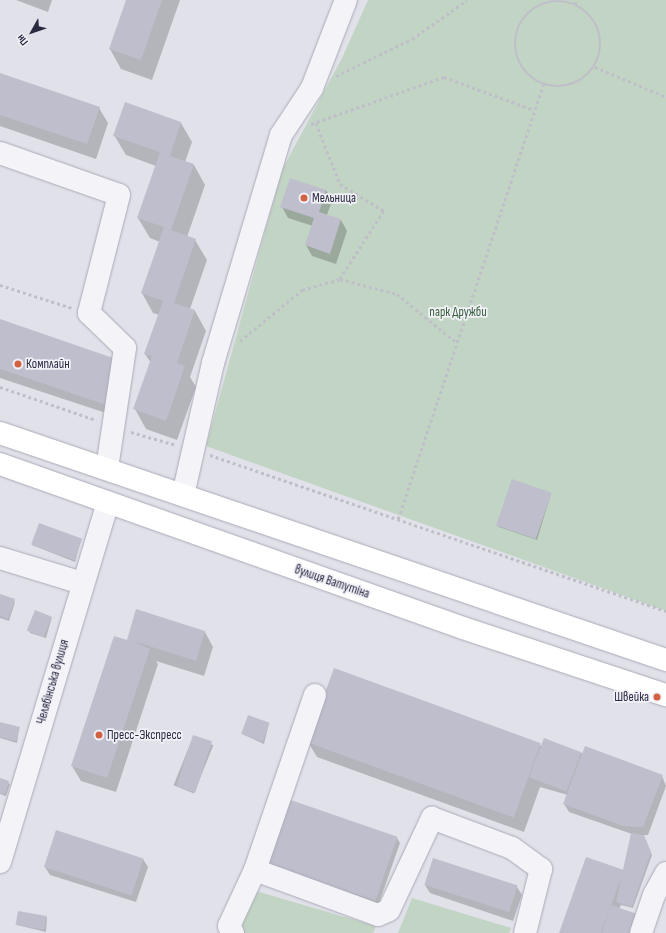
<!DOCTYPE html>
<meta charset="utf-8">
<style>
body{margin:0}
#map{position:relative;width:666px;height:933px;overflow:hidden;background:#e1e1ea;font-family:"Sofia Sans Condensed",sans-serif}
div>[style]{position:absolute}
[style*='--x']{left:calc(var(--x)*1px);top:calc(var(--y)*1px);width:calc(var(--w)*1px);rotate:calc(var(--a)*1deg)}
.green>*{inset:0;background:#c2d4c4}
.shadow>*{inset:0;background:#0003;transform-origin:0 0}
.building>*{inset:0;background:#bebecd;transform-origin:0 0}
.path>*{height:2.5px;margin-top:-1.25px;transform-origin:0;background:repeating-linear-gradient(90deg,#bfbfc9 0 3px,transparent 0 6px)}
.path>.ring{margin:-1.25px;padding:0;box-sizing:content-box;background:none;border:2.5px solid #bfbfc9;border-radius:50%}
.roads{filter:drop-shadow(0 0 1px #aaaab8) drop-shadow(0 0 1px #aaaab8)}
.minor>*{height:22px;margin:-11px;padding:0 11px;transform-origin:11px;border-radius:11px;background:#f4f4f8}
.major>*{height:22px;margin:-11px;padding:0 11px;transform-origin:11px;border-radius:11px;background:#fff}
.dots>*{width:11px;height:11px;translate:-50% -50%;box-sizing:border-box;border:2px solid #f1f1f7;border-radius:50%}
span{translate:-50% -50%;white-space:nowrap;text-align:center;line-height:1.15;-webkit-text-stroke:3.5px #f1f1f7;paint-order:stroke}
.poi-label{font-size:13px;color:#292942}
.left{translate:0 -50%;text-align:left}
.right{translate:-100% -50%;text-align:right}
.park-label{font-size:13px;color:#365f3d}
.street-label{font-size:13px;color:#292942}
.north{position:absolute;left:12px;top:12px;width:40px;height:40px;-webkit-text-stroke:3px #f1f1f7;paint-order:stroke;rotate:230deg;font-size:11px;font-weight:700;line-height:16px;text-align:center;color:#292942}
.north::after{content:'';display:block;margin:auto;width:14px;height:18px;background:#292942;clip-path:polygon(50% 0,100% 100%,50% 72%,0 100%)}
</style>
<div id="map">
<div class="green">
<i style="clip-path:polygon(368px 0,666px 0,666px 611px,206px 446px,282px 170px,342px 58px)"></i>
<i style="clip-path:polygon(252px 890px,376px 926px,373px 933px,240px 933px)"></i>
<i style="clip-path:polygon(412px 898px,511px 928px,509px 933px,398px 933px)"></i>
</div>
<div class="shadow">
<i style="clip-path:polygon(16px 0,52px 0,48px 12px)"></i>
<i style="clip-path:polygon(127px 0,180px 0,152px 80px,121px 69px,110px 49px)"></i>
<i style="clip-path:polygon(0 74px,99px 108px,108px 123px,96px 159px,0 126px)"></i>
<i style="clip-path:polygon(181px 123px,192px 142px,185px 162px,194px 165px,205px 185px,187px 237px,195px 240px,207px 260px,190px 309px,195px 311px,206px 331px,190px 377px,196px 387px,177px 440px,146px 429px,135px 409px,151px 363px,145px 354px,159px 315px,153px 313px,142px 293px,160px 242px,150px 238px,138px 218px,156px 166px,126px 155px,114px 135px)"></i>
<i style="clip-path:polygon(326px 190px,332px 201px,327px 215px,341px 220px,347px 231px,336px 264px,312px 256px,306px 245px,313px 226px,288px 218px,282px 207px)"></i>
<i style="clip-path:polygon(0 320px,120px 361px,115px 416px,0 378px)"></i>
<i style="clip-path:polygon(551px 494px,537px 540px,499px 527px,497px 525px)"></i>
<i style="clip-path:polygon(81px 540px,75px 562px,32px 545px)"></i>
<i style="clip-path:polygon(0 595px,15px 602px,9px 621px,0 618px)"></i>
<i style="clip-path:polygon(52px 617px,46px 638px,30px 633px,29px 630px)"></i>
<i style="clip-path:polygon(205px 632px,213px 647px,204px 676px,156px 661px,158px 664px,116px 792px,81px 781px,72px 766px,128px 641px)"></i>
<i style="clip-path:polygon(334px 670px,542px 746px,581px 753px,662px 776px,666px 786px,648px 835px,642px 835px,652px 855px,633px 908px,621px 905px,619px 909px,638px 933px,560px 933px,624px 871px,632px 834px,569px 812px,564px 804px,568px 795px,540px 787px,524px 832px,317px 757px,308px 742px)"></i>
<i style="clip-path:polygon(0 723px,19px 728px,17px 743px,0 738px)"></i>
<i style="clip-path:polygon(269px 723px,264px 744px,242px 734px)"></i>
<i style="left:193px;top:737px;width:22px;height:52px;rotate:22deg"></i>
<i style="clip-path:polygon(0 779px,10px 784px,6px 796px,0 794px)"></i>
<i style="clip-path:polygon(397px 838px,400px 843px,378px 906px,261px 861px)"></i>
<i style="clip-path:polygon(143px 859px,148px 867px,136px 902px,50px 875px,45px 867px)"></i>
<i style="clip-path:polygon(425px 885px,517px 887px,522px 895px,513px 921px,430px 893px)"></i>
<i style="clip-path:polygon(47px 917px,46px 932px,17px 925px)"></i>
</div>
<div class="building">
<i style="clip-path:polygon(126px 0,162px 0,141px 60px,109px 49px)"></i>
<i style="clip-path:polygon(0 73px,100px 107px,87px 144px,0 115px)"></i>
<i style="clip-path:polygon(125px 102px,181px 122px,170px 156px,194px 164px,171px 230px,196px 239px,174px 303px,195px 310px,177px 363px,185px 366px,166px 421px,133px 409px,152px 356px,144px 354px,163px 301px,141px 293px,164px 227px,137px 218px,160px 152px,113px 136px)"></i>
<i style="clip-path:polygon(290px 178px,326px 190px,319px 212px,341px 219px,330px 254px,305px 245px,314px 218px,280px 207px)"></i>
<i style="left:0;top:319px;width:128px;height:47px;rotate:19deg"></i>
<i style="left:512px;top:479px;width:42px;height:49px;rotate:19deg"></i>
<i style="left:39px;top:523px;width:46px;height:23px;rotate:20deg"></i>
<i style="clip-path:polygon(0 594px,15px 599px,8px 619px,0 616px)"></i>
<i style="clip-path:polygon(136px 609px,205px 631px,196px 661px,133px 641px,150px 649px,107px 778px,71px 766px,114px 636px,127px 640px)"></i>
<i style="left:35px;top:610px;width:18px;height:22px;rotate:22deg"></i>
<i style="left:334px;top:668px;width:220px;height:79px;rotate:20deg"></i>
<i style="left:248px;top:715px;width:23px;height:20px;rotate:20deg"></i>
<i style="clip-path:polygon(0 722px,20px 727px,16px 741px,0 737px)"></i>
<i style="left:193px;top:735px;width:20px;height:54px;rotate:18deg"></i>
<i style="left:544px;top:738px;width:40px;height:42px;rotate:21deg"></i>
<i style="clip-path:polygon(585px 746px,663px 775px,643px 827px,623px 826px,563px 804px)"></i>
<i style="clip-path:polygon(0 778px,9px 781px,5px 794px,0 793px)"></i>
<i style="left:282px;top:797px;width:122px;height:68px;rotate:19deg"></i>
<i style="left:56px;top:830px;width:92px;height:39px;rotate:18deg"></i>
<i style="clip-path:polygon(631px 833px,644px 835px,651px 852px,632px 907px,616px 902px)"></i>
<i style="clip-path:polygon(586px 857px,624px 870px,601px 933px,559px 933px)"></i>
<i style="left:433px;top:858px;width:89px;height:28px;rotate:18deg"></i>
<i style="clip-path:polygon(611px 905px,640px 915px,634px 933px,602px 933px)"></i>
<i style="left:18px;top:911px;width:29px;height:14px;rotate:10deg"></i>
</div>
<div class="path">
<i class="ring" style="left:515px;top:1px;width:83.5px;height:83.5px"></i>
<i style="--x:575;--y:5;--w:5;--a:-79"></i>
<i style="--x:595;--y:67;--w:77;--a:22.9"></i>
<i style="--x:336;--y:76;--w:85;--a:-26"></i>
<i style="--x:412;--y:39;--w:67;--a:-35.3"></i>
<i style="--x:316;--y:123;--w:66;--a:68.5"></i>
<i style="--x:340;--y:184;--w:52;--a:31.5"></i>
<i style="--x:384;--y:211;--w:81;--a:122.9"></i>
<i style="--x:311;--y:124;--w:141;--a:-19.5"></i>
<i style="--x:444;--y:77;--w:96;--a:20.1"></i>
<i style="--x:0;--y:285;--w:76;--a:17.7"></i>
<i style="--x:240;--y:341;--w:80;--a:-39.4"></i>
<i style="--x:302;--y:290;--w:40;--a:-16"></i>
<i style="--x:340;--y:279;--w:59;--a:14.7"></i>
<i style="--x:397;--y:294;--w:77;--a:39.2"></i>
<i style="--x:0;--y:387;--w:102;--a:19"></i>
<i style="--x:131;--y:432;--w:47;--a:16.1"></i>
<i style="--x:210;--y:455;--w:482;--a:18.9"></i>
<i style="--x:398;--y:519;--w:458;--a:-71.5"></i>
</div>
<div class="roads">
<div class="minor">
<i style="--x:0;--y:153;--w:126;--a:19.4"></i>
<i style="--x:119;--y:195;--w:122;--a:104.3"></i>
<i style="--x:89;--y:313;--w:50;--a:44.2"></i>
<i style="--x:125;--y:348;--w:121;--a:98.5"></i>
<i style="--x:183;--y:495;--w:135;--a:-77.2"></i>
<i style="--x:213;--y:363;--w:238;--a:-73.4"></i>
<i style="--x:281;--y:135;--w:56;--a:-56.6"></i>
<i style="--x:312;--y:88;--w:94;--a:-68.9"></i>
<i style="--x:0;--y:558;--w:86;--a:17"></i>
<i style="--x:0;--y:862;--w:375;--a:-73.3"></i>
<i style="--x:255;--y:870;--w:131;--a:20.1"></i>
<i style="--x:378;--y:915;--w:12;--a:-24"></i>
<i style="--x:389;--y:910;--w:102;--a:-64.9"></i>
<i style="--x:432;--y:818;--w:85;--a:20.6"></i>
<i style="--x:512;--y:848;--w:36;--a:36"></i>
<i style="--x:541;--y:869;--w:66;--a:104"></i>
<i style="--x:233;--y:933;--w:8;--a:-120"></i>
<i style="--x:229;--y:926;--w:62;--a:-65.1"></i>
<i style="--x:255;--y:870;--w:185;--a:-71.1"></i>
<i style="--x:641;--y:933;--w:40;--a:-71.1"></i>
<i style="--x:654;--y:895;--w:25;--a:-61"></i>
</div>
<div class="major">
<i style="--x:0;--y:433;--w:704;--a:18.82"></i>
<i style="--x:0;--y:464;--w:491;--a:19.5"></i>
<i style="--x:463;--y:628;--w:214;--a:18.3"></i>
</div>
</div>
<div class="dots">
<i style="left:304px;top:198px;background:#d26143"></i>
<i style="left:18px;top:364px;background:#d26143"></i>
<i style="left:657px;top:697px;background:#d26143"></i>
<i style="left:99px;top:735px;background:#d26143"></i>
</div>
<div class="poi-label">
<span class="left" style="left:312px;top:198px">Мельница</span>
<span class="left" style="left:26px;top:364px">Комплайн</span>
<span class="right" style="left:649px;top:697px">Швейка</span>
<span class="left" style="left:107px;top:735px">Пресс-Экспресс</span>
</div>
<div class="park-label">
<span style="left:458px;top:312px">парк Дружби</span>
</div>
<div class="street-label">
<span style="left:332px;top:582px;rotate:19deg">вулиця Ватутіна</span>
<span style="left:53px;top:682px;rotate:-74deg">Челябінська вулиця</span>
</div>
<div class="north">Пн</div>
</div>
